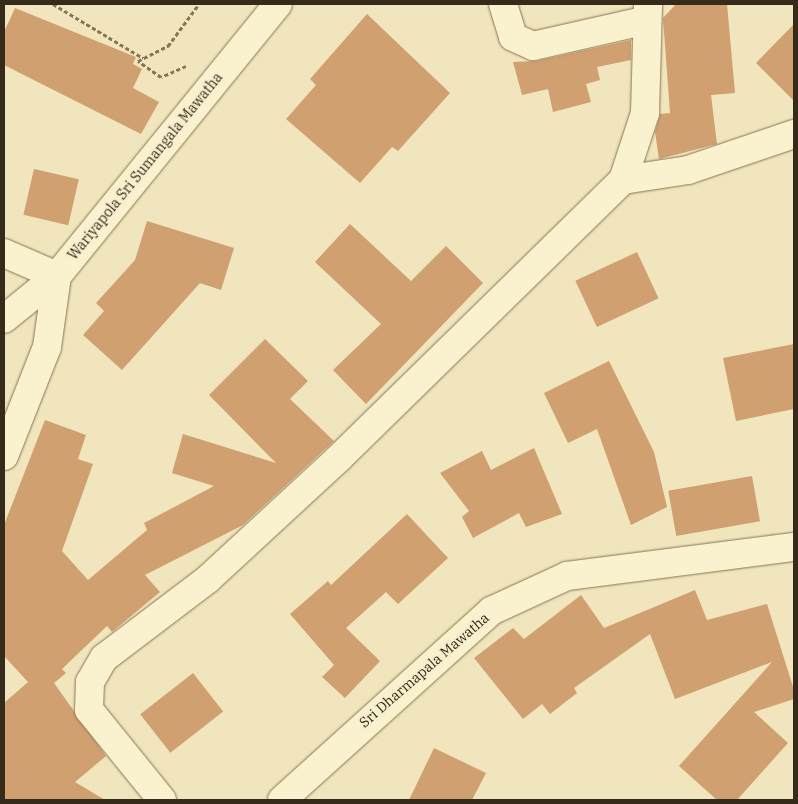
<!DOCTYPE html>
<style>
body{margin:0}
#map{position:relative;width:798px;height:804px;overflow:hidden;background:#f0e5bc;font-family:"IBM Plex Serif",serif}
div>[style]{position:absolute}
[style*='--x']{left:calc(var(--x)*1px);top:calc(var(--y)*1px);width:calc(var(--w)*1px);rotate:calc(var(--a)*1deg)}
.building>*{inset:0;background:#d0a070;transform-origin:0 0}
.path>*{height:3px;margin-top:-1.5px;transform-origin:0;background:repeating-linear-gradient(90deg,#887455 0 4px,transparent 0 6.5px)}
.roads{filter:drop-shadow(0 0 1px #887455) drop-shadow(0 0 1px #887455)}
.minor>*{height:28px;margin:-14px;padding:0 14px;transform-origin:14px;border-radius:14px;background:#faf1cf}
span{translate:-50% -50%;white-space:nowrap;text-align:center;line-height:1.15;-webkit-text-stroke:4.5px #f7eecc;paint-order:stroke}
.street-label{font-size:14px;color:#362a1a}
.frame{position:absolute;inset:0;border:5px solid #362a1a;pointer-events:none}
</style>
<div id="map">
<div class="building">
<i style="clip-path:polygon(676px 4px,727px 4px,735px 93px,711px 95px,717px 144px,659px 159px,655px 132px,660px 114px,670px 113px,663px 18px)"></i>
<i style="clip-path:polygon(15px 8px,136px 57px,133px 64px,142px 69px,133px 88px,159px 102px,141px 134px,4px 65px,4px 32px)"></i>
<i style="clip-path:polygon(367px 14px,450px 93px,398px 151px,392px 147px,360px 183px,286px 119px,316px 85px,310px 79px)"></i>
<i style="clip-path:polygon(794px 24px,794px 101px,756px 63px)"></i>
<i style="clip-path:polygon(631px 40px,631px 60px,597px 67px,600px 80px,586px 84px,591px 102px,553px 112px,548px 89px,522px 95px,513px 62px,536px 61px)"></i>
<i style="left:34px;top:169px;width:46px;height:47px;rotate:13deg"></i>
<i style="clip-path:polygon(147px 221px,234px 248px,221px 290px,200px 283px,122px 370px,83px 335px,104px 311px,96px 303px,135px 260px)"></i>
<i style="clip-path:polygon(350px 224px,411px 281px,446px 246px,483px 283px,366px 404px,333px 370px,381px 324px,315px 262px)"></i>
<i style="left:637px;top:252px;width:51px;height:68px;rotate:65deg"></i>
<i style="clip-path:polygon(265px 339px,308px 381px,290px 399px,334px 441px,243px 525px,145px 575px,160px 592px,112px 632px,107px 626px,62px 669px,66px 673px,54px 683px,106px 756px,75px 782px,105px 800px,4px 800px,4px 703px,28px 682px,4px 656px,4px 525px,45px 420px,86px 435px,78px 459px,93px 464px,62px 551px,88px 580px,147px 530px,144px 523px,214px 486px,172px 473px,183px 434px,276px 463px,209px 395px)"></i>
<i style="clip-path:polygon(794px 344px,794px 409px,736px 421px,723px 358px)"></i>
<i style="clip-path:polygon(609px 361px,654px 452px,667px 507px,631px 525px,597px 429px,568px 443px,544px 393px)"></i>
<i style="clip-path:polygon(534px 448px,562px 514px,526px 527px,519px 513px,473px 538px,462px 517px,469px 511px,440px 473px,482px 451px,491px 470px)"></i>
<i style="left:752px;top:476px;width:46px;height:85px;rotate:80deg"></i>
<i style="clip-path:polygon(407px 514px,448px 558px,398px 604px,386px 592px,346px 628px,380px 661px,345px 698px,322px 677px,334px 665px,290px 614px,328px 581px,331px 585px)"></i>
<i style="clip-path:polygon(695px 590px,707px 620px,767px 604px,794px 690px,794px 699px,754px 712px,788px 743px,737px 800px,717px 800px,679px 766px,772px 662px,675px 699px,650px 634px,574px 688px,577px 693px,550px 714px,542px 704px,523px 719px,474px 658px,513px 628px,524px 639px,581px 595px,604px 628px)"></i>
<i style="left:193px;top:673px;width:49px;height:67px;rotate:52deg"></i>
<i style="clip-path:polygon(434px 748px,486px 773px,472px 800px,409px 800px)"></i>
</div>
<div class="path">
<i style="--x:53;--y:4;--w:105;--a:31"></i>
<i style="--x:186;--y:66;--w:27;--a:156"></i>
<i style="--x:161;--y:77;--w:28;--a:-145"></i>
<i style="--x:138;--y:61;--w:34;--a:-27"></i>
<i style="--x:168;--y:46;--w:52;--a:-53.6"></i>
</div>
<div class="roads">
<div class="minor">
<i style="--x:503;--y:4;--w:34;--a:73"></i>
<i style="--x:513;--y:37;--w:22;--a:24"></i>
<i style="--x:533;--y:46;--w:117;--a:-12.8"></i>
<i style="--x:623;--y:180;--w:66;--a:-8.7"></i>
<i style="--x:688;--y:170;--w:112;--a:-18.8"></i>
<i style="--x:4;--y:253;--w:58;--a:23.5"></i>
<i style="--x:57;--y:276;--w:72;--a:98"></i>
<i style="--x:47;--y:347;--w:117;--a:111.5"></i>
<i style="--x:4;--y:319;--w:68;--a:-39.1"></i>
<i style="--x:57;--y:276;--w:350;--a:-50.9"></i>
<i style="--x:162;--y:800;--w:116;--a:-129"></i>
<i style="--x:89;--y:710;--w:28;--a:-88"></i>
<i style="--x:90;--y:682;--w:28;--a:-60"></i>
<i style="--x:104;--y:658;--w:131;--a:-37.2"></i>
<i style="--x:208;--y:579;--w:178;--a:-42.7"></i>
<i style="--x:339;--y:458;--w:397;--a:-44.4"></i>
<i style="--x:623;--y:180;--w:71;--a:-71.8"></i>
<i style="--x:645;--y:113;--w:109;--a:-88.4"></i>
<i style="--x:282;--y:800;--w:282;--a:-42.1"></i>
<i style="--x:491;--y:611;--w:84;--a:-24.7"></i>
<i style="--x:567;--y:576;--w:229;--a:-7.3"></i>
</div>
</div>
<div class="street-label">
<span style="left:145px;top:166px;rotate:-51deg">Wariyapola Sri Sumangala Mawatha</span>
<span style="left:424px;top:670px;rotate:-41deg">Sri Dharmapala Mawatha</span>
</div>
<div class="frame"></div>
</div>
